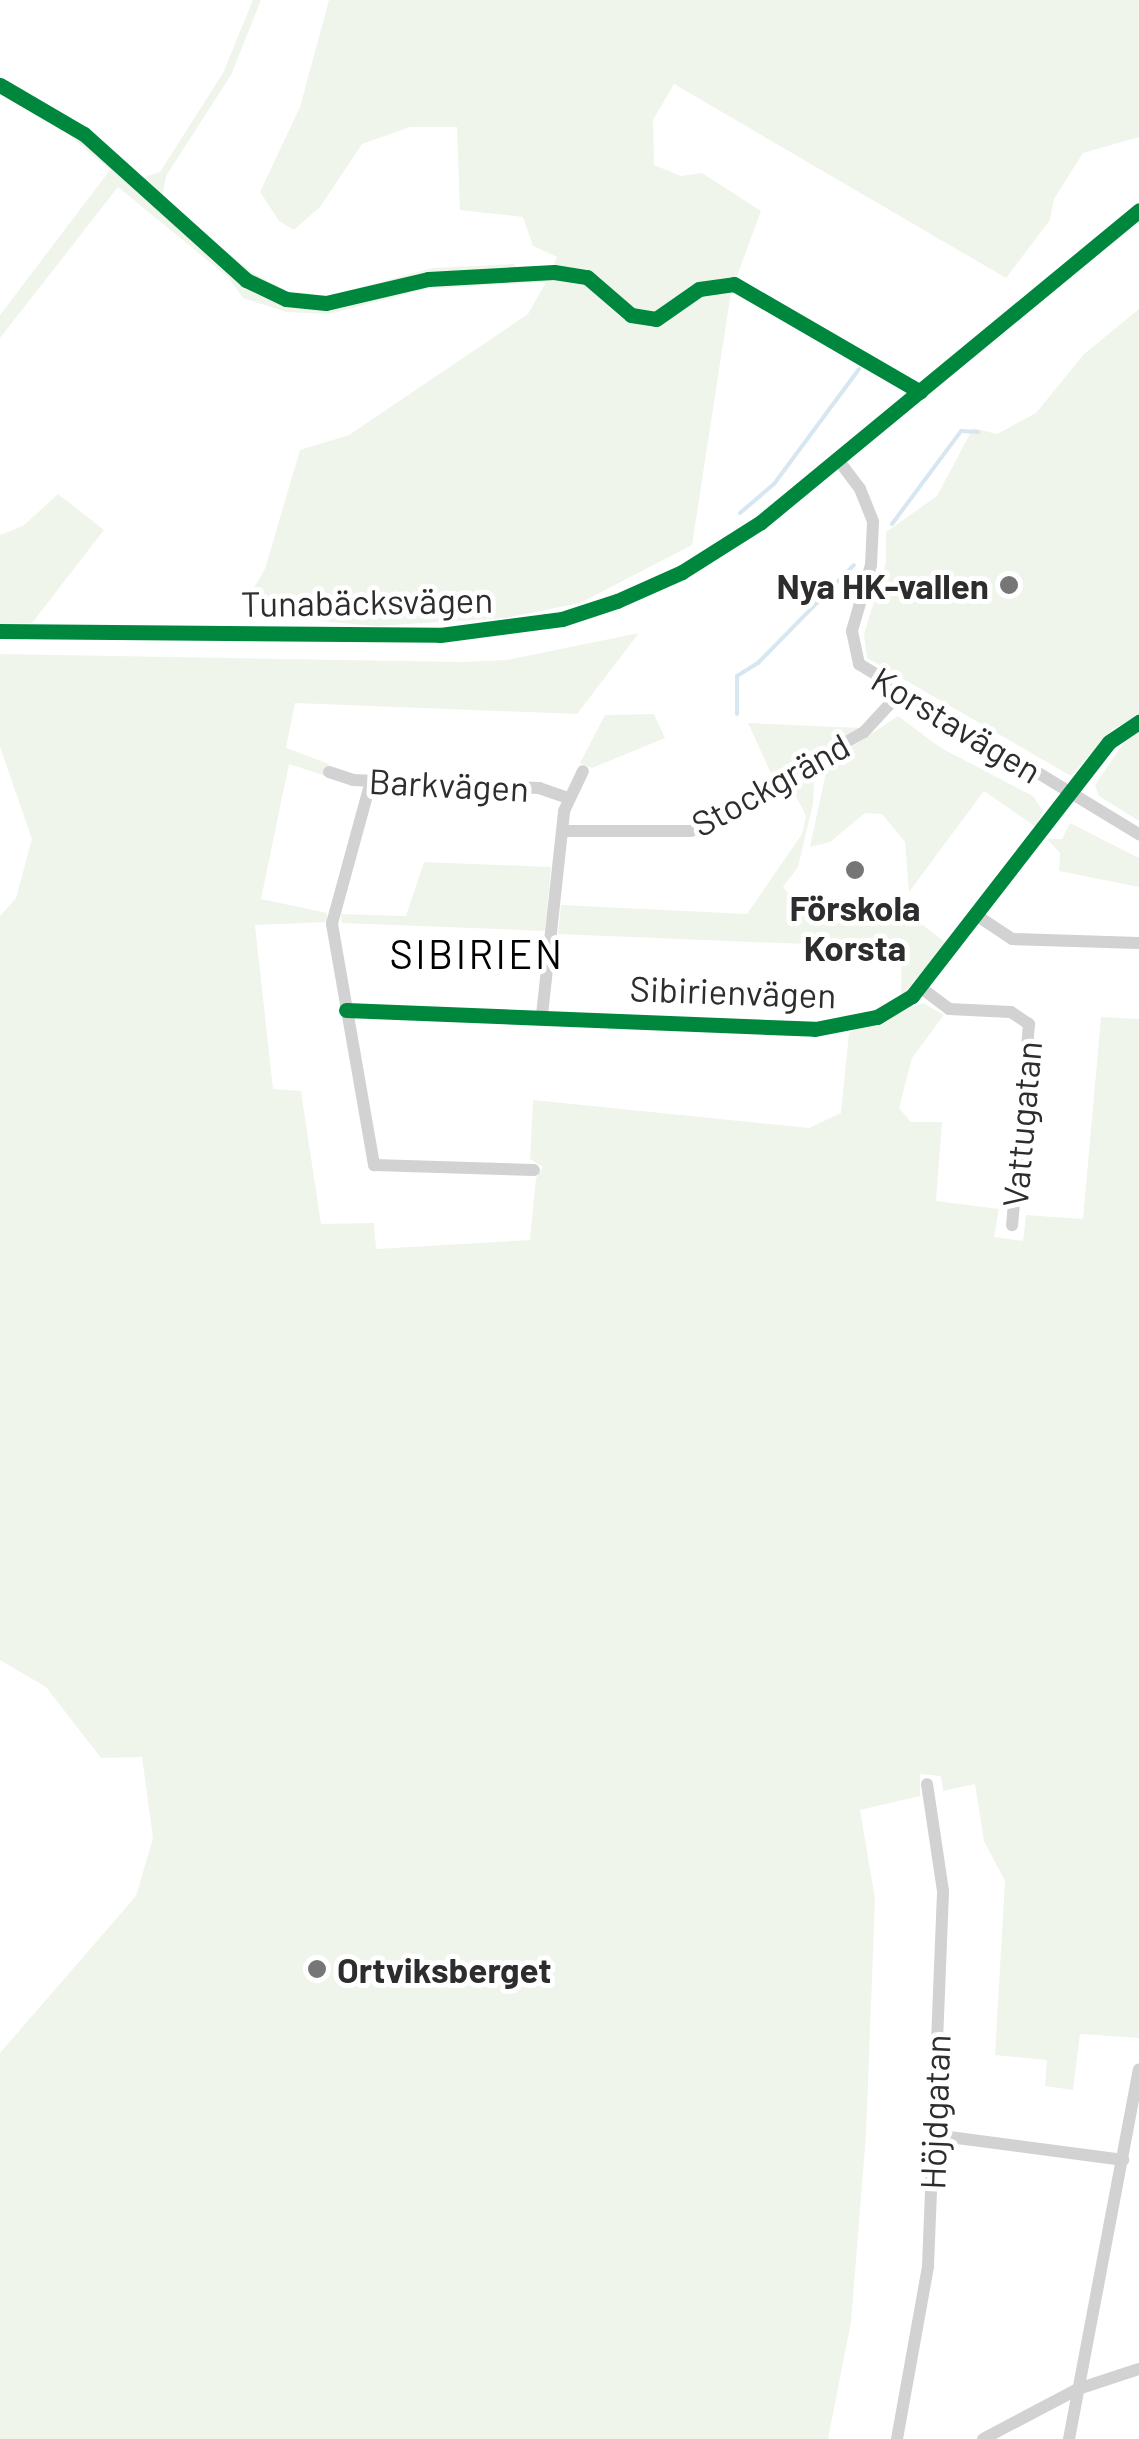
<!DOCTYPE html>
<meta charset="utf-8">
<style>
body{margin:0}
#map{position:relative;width:1139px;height:2439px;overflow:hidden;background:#fff;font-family:Barlow,sans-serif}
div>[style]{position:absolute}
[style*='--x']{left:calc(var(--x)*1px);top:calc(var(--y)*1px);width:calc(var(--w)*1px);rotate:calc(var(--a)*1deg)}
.green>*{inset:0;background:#f0f5eb}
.stream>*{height:4px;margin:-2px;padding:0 2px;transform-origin:2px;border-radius:2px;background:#d6e7f2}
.minor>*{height:12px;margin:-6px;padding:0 6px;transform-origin:6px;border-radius:6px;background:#d2d2d2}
.cycleway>*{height:15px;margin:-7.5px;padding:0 7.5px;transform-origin:7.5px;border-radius:7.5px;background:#00873e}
.dots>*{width:28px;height:28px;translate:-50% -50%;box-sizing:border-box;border:5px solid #fff;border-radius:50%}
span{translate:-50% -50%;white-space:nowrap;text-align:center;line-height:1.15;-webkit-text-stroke:10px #fff;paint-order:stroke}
.poi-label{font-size:35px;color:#2d2d2d;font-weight:700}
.right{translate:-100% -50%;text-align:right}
.left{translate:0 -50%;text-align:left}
.street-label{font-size:35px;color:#2d2d2d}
.quarter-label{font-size:40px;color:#000;letter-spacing:2.5px}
</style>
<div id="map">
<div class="green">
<i style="clip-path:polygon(253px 0,261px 0,231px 75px,166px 176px,162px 198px,251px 272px,287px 291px,328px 296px,433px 268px,514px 264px,518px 269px,422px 275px,344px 295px,308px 300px,248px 275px,144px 187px,116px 157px,141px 178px,160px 172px,223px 73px)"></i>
<i style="clip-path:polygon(329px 0,1139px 0,1139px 137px,1083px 153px,1054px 199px,1050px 220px,1006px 278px,674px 84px,653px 120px,654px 165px,681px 176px,702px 173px,761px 211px,731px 292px,692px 545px,580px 603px,505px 618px,376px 626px,250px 615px,249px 596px,265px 569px,300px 450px,349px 435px,528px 314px,546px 282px,426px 289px,329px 314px,286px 312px,243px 298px,228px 277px,118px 187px,0 338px,0 315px,110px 170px,61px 128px,0 92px,94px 147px,199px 248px,265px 297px,325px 308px,425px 284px,548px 278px,557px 257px,533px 246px,523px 217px,460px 210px,457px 127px,410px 127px,362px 144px,320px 207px,294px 230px,279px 221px,260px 192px,300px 107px)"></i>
<i style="clip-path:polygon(1139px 309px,1139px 716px,1113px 729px,1071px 776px,867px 658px,864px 634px,886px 563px,886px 532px,937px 496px,973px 428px,997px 434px,1036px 413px,1084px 354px)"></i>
<i style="clip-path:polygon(58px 494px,104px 530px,32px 623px,0 624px,0 535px,23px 526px)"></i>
<i style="clip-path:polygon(639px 633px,577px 714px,295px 703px,286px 748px,329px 764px,326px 776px,289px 764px,261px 899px,327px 913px,327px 922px,255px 925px,273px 1089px,301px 1091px,321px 1224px,374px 1223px,376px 1249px,530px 1240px,536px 1178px,543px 1167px,530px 1159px,533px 1100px,809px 1128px,841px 1113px,849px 1033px,923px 1003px,944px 1015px,912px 1058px,899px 1108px,911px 1122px,942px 1122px,936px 1201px,999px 1209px,994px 1237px,1023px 1241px,1026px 1215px,1083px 1219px,1101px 1017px,1139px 1019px,1139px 2038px,1080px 2034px,1073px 2090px,1045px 2086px,1047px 2060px,995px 2055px,1005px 1881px,984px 1841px,975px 1784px,943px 1791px,941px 1776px,920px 1774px,920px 1796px,860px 1810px,875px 1899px,866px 2135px,851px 2322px,828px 2439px,0 2439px,0 2053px,136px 1896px,153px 1838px,142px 1757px,101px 1758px,46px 1687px,0 1660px,0 916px,16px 898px,32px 839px,0 747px,0 654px,462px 662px,507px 660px)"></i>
<i style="clip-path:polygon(654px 714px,665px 738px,592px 768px,580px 763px,605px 715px)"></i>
<i style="clip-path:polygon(898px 716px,941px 748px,1033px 796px,1043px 811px,1036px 827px,984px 791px,909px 892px,905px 842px,882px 814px,865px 813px,830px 842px,810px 847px,828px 763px)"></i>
<i style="clip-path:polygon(748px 723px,815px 726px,860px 728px,773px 778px)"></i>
<i style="clip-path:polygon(1139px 732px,1139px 821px,1099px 796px,1095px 785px,1127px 738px)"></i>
<i style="clip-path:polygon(805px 776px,814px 780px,813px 804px,798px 867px,783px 887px,815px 923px,845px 898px,884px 925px,898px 906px,946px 943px,901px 997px,902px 948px,558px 934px,561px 905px,747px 914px,802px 834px,806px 816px,790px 784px)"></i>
<i style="clip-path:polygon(1070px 823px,1139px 858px,1139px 887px,1059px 871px,1060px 853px,1047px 839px,1062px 839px)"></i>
<i style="clip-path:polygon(424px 862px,551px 867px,545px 931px,342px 923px,341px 914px,406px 916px)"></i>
</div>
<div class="stream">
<i style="--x:740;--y:513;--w:45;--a:-40.5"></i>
<i style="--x:774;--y:484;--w:143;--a:-53.5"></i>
<i style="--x:892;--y:524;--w:116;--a:-53.4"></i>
<i style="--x:961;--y:431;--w:17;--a:3"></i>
<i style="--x:737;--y:714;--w:38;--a:-90"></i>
<i style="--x:737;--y:676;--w:25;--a:-32"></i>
<i style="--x:758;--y:663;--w:137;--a:-45.6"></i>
</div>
<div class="minor">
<i style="--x:0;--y:85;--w:97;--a:30.3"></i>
<i style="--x:84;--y:134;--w:218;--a:42"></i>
<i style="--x:246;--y:280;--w:44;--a:25.4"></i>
<i style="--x:286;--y:299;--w:40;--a:5.7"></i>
<i style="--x:326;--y:303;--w:105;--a:-13.2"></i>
<i style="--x:428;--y:279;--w:126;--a:-3.2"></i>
<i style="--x:554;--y:272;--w:33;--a:9"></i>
<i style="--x:587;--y:277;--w:58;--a:40.8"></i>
<i style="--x:631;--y:315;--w:25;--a:9"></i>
<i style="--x:656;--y:319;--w:52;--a:-34.9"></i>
<i style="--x:699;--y:289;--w:35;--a:-8"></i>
<i style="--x:734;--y:284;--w:215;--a:30.1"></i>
<i style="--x:839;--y:461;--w:35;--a:53"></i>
<i style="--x:860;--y:489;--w:35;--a:68"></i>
<i style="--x:873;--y:522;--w:43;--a:92.7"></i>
<i style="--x:871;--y:565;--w:69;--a:106.1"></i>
<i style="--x:852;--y:631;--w:34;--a:78"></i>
<i style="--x:859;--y:664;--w:328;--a:31.3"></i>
<i style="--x:0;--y:631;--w:440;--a:0.5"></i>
<i style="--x:440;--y:635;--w:123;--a:-7.5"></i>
<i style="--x:562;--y:619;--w:58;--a:-18.1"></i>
<i style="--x:617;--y:601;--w:71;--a:-24"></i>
<i style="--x:682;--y:572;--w:93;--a:-32.3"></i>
<i style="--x:761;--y:522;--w:490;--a:-39.5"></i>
<i style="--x:329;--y:772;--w:25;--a:18"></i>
<i style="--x:353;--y:780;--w:186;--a:2.5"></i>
<i style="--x:539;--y:788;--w:31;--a:19"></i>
<i style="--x:371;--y:781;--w:148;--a:105.3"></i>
<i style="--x:332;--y:924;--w:245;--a:80.1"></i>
<i style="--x:374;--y:1165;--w:160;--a:1.8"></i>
<i style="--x:563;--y:831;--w:128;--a:0"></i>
<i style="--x:691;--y:831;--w:199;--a:-29.8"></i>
<i style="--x:864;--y:732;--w:53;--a:-47.3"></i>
<i style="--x:976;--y:915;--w:43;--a:33.7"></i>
<i style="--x:1012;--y:939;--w:127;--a:1.8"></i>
<i style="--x:920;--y:987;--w:36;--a:37"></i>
<i style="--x:949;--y:1009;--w:62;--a:2.8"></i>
<i style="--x:1011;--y:1012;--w:22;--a:34"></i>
<i style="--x:1029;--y:1024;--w:202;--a:94.8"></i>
<i style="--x:346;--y:1010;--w:469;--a:2.3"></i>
<i style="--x:815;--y:1029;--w:63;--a:-11"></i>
<i style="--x:877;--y:1017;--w:41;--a:-31"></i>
<i style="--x:912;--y:996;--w:321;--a:-52.2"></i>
<i style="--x:1109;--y:742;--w:36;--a:-34"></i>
<i style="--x:542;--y:1015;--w:205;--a:-83.8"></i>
<i style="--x:564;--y:811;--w:44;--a:-64.6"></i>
<i style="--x:934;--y:2135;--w:191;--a:7.5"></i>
<i style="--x:897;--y:2439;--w:176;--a:-79.8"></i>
<i style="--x:928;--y:2266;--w:375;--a:-87.7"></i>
<i style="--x:943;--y:1891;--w:108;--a:-98.5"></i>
<i style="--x:983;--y:2439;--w:107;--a:-27.8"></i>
<i style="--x:1078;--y:2389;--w:64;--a:-18.2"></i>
<i style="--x:1069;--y:2439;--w:376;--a:-79.3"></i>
</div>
<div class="cycleway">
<i style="--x:0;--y:85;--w:97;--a:30.3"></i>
<i style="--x:84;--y:134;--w:218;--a:42"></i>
<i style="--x:246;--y:280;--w:44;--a:25.4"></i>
<i style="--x:286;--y:299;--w:40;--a:5.7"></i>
<i style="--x:326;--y:303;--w:105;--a:-13.2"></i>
<i style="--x:428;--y:279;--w:126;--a:-3.2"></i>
<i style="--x:554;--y:272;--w:33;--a:9"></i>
<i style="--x:587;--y:277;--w:58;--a:40.8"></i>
<i style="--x:631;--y:315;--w:25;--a:9"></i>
<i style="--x:656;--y:319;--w:52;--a:-34.9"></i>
<i style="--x:699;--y:289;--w:35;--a:-8"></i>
<i style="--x:734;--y:284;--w:215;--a:30.1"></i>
<i style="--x:0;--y:631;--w:440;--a:0.5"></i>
<i style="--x:440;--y:635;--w:123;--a:-7.5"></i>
<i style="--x:562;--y:619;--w:58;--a:-18.1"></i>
<i style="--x:617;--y:601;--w:71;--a:-24"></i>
<i style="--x:682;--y:572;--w:93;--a:-32.3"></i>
<i style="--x:761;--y:522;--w:490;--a:-39.5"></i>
<i style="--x:346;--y:1010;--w:469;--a:2.3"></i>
<i style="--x:815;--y:1029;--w:63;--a:-11"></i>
<i style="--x:877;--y:1017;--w:41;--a:-31"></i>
<i style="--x:912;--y:996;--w:321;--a:-52.2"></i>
<i style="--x:1109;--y:742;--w:36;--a:-34"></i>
</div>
<div class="dots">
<i style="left:1009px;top:585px;background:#767676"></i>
<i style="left:855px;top:870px;background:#767676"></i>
<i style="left:317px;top:1969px;background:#767676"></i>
</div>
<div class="poi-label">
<span class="right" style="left:989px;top:585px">Nya HK-vallen</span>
<span style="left:855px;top:927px">Förskola<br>Korsta</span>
<span class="left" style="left:337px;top:1969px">Ortviksberget</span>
</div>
<div class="street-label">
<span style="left:367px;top:601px;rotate:-1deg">Tunabäcksvägen</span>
<span style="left:957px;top:724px;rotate:31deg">Korstavägen</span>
<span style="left:449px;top:784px;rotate:3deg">Barkvägen</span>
<span style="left:770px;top:784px;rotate:-29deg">Stockgränd</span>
<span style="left:733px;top:991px;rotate:2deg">Sibirienvägen</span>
<span style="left:1021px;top:1124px;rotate:-85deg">Vattugatan</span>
<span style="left:934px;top:2112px;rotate:-88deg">Höjdgatan</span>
</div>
<div class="quarter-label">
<span style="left:477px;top:953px">SIBIRIEN</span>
</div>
</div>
